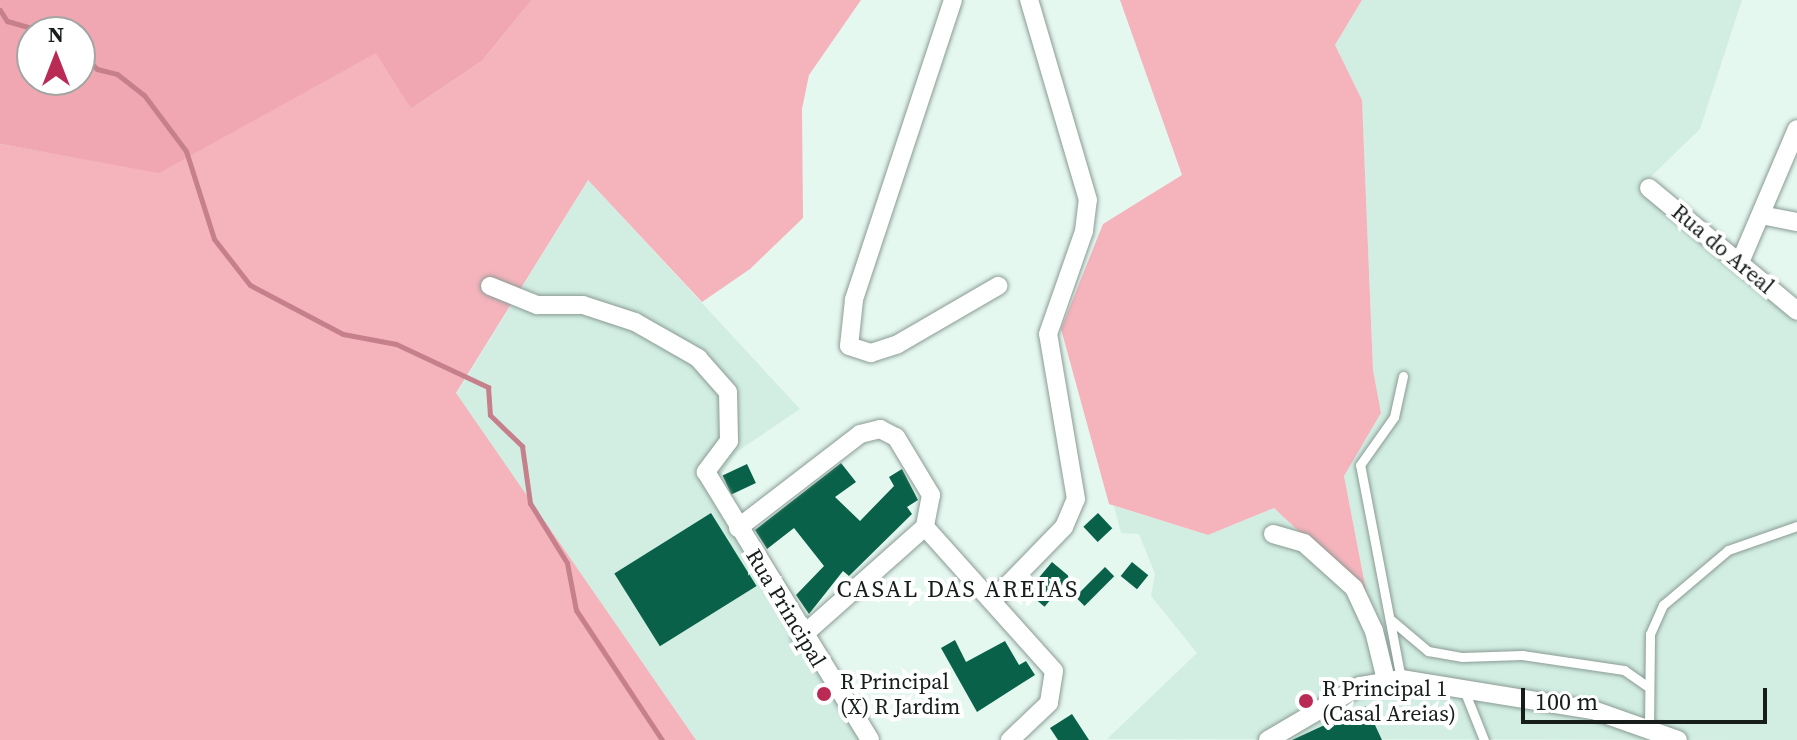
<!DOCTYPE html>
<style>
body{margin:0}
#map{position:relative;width:1797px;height:740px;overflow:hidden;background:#e5f8f0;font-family:"Source Serif 4",serif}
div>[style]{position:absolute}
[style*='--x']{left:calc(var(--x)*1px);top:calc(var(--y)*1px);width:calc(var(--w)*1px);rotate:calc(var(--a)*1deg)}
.built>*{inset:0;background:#d2eee2}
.green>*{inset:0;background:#f5b3bc}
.forest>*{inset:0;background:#f0a7b2}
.stream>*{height:5px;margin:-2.5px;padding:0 2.5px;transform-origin:2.5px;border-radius:2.5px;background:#c5808b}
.building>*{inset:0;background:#086148;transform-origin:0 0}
.roads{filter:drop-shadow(0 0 2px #8a9b94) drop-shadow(0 0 2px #8a9b94)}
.lane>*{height:9px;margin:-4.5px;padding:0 4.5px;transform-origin:4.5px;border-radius:4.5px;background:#fff}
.street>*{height:18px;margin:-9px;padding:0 9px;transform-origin:9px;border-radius:9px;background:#fff}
.dots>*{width:22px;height:22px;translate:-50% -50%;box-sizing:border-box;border:4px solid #fff;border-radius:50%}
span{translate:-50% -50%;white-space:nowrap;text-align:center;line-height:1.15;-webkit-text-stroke:8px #fff;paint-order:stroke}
.street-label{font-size:22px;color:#161d1a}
.poi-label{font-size:22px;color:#161d1a}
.left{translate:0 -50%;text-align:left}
.neighbourhood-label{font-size:24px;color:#161d1a;letter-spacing:2px}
.north{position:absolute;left:16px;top:16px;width:80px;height:80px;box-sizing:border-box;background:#fff;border:2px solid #a2a5a3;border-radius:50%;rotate:0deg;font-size:22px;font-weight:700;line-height:32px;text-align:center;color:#161d1a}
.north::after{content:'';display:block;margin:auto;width:28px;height:36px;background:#b92a54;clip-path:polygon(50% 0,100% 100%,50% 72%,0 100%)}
.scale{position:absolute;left:1521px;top:688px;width:246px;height:36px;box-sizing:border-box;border:4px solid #161d1a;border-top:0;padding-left:10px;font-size:24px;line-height:28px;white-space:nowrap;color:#161d1a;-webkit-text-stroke:6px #fff;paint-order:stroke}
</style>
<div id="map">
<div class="built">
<i style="clip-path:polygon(1362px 0,1742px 0,1700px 129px,1638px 189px,1797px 322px,1797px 740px,1107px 739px,1197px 653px,1151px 596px,1155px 574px,1139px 534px,1121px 533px,1114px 506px,1208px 535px,1274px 508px,1367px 594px,1344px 476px,1381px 413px,1373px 370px,1362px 100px,1335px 45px)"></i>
<i style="clip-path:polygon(588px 180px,800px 409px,738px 451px,720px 476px,722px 490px,880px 740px,696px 740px,456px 394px)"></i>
</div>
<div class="green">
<i style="clip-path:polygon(532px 0,861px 0,809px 75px,802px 109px,803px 218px,750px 269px,702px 302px,588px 180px,456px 393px,696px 740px,0 740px,0 144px,159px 172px,377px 52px,411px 109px,482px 61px)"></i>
<i style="clip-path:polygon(1120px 0,1362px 0,1335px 45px,1362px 100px,1373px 370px,1381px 413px,1344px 476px,1367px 595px,1274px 508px,1208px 535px,1109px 504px,1061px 329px,1103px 224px,1182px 175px)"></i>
</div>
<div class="forest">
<i style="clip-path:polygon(evenodd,0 0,532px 0,482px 61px,411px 109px,376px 53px,159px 173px,0 144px,0 0,32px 32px,80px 32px,80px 80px,32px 80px,32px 32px)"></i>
</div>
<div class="stream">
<i style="--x:0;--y:10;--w:13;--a:58"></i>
<i style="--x:7;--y:21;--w:40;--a:16"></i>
<i style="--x:80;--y:52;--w:24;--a:45"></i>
<i style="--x:97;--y:69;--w:21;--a:14"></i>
<i style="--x:117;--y:74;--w:34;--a:38"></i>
<i style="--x:144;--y:95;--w:70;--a:53.1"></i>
<i style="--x:186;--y:151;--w:92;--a:72.3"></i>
<i style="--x:214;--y:239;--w:58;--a:52"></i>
<i style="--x:250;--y:285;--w:105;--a:27.8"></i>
<i style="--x:343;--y:334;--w:54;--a:10.7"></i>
<i style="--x:396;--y:344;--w:102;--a:25.1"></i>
<i style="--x:488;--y:387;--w:28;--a:86"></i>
<i style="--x:490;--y:415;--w:45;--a:44.1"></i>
<i style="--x:522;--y:446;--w:58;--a:82"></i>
<i style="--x:530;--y:503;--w:70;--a:58.3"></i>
<i style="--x:567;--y:563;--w:48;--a:79.2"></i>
<i style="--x:576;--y:610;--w:156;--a:56.5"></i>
</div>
<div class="building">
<i style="clip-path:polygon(841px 463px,856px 482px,835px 497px,860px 521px,894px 486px,889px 477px,902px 469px,918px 500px,907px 507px,912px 514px,849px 576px,843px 571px,809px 614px,796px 595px,824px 566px,794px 528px,767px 549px,755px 530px)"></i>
<i style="left:747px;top:464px;width:21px;height:27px;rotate:65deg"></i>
<i style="left:711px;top:513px;width:86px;height:114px;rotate:58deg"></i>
<i style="left:1098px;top:513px;width:21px;height:20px;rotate:47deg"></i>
<i style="left:1052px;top:562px;width:23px;height:39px;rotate:40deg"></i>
<i style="left:1132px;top:562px;width:21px;height:18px;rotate:39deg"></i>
<i style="left:1105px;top:567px;width:13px;height:42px;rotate:45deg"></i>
<i style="clip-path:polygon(955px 640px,966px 662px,1005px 641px,1019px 665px,1026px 661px,1035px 675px,977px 712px,941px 648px)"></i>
<i style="clip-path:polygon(1366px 706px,1382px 740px,1292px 740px)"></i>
<i style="clip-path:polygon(1072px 714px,1089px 740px,1058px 740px,1050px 728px)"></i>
</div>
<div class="roads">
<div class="lane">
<i style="--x:1390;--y:619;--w:50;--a:40.1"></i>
<i style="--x:1428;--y:651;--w:35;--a:10"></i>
<i style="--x:1462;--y:657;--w:60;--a:-1.9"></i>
<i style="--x:1522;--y:655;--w:103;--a:8.4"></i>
<i style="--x:1624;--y:670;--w:29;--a:35"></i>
<i style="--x:1401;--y:679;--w:218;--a:-100.8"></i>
<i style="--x:1360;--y:465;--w:59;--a:-54.7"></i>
<i style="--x:1394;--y:417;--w:42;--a:-77.6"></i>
<i style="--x:1464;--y:690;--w:54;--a:68.2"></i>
<i style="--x:1649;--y:730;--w:96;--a:-89.4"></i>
<i style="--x:1650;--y:634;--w:32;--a:-66"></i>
<i style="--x:1663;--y:605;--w:85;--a:-40.2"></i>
<i style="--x:1728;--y:550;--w:73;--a:-19.2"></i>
</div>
<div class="street">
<i style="--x:953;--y:0;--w:316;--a:108.3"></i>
<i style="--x:854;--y:300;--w:46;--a:96.2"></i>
<i style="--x:849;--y:346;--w:23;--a:18"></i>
<i style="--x:871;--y:353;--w:28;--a:-18"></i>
<i style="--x:898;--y:344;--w:116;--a:-30.1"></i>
<i style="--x:1649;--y:188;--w:192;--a:39.7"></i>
<i style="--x:1761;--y:215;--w:37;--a:11"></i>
<i style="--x:1741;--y:260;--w:142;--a:-66.9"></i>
<i style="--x:490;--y:286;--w:51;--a:22"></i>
<i style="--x:537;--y:305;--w:46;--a:0"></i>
<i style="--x:583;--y:305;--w:55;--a:18.1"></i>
<i style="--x:635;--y:322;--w:73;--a:29.7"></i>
<i style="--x:698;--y:358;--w:45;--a:48.6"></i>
<i style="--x:728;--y:392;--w:49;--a:88.8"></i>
<i style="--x:729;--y:441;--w:39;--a:127"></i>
<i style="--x:706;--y:472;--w:314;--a:58.5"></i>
<i style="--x:925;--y:527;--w:193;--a:48.1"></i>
<i style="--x:1054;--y:671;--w:32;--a:99"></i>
<i style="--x:1049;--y:703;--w:54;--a:136.5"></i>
<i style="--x:738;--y:528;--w:154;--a:-37.6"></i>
<i style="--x:860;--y:434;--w:21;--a:-14"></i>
<i style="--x:880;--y:429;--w:18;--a:27"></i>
<i style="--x:896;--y:437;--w:68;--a:58.9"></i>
<i style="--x:931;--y:495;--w:33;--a:101"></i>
<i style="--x:1273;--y:534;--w:32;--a:16"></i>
<i style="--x:1304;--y:543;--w:67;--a:42"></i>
<i style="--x:1354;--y:588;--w:47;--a:65.1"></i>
<i style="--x:1374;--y:631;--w:50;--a:76.2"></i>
<i style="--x:993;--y:600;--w:102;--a:-45.8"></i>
<i style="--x:1064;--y:527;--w:30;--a:-67"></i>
<i style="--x:1076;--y:499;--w:167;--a:-99.6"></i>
<i style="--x:1048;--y:334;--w:109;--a:-70.7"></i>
<i style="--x:1084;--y:231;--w:31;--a:-83"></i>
<i style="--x:1088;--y:200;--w:209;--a:-106.4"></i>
<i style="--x:801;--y:637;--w:166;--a:-41.6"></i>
<i style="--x:1268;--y:740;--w:107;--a:-30.4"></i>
<i style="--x:1360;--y:686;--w:42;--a:-9.7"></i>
<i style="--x:1401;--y:679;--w:194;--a:9.2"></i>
<i style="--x:1593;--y:710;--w:90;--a:19.4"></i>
</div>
</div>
<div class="dots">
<i style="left:824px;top:694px;background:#b92a54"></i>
<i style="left:1306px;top:701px;background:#b92a54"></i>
</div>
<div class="street-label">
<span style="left:1723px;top:249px;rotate:40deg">Rua do Areal</span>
<span style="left:786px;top:608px;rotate:59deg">Rua Principal</span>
</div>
<div class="poi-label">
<span class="left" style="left:840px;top:694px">R Principal<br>(X) R Jardim</span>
<span class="left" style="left:1322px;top:701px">R Principal 1<br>(Casal Areias)</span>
</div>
<div class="neighbourhood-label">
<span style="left:958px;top:589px">CASAL DAS AREIAS</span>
</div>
<div class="north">N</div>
<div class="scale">100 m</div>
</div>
